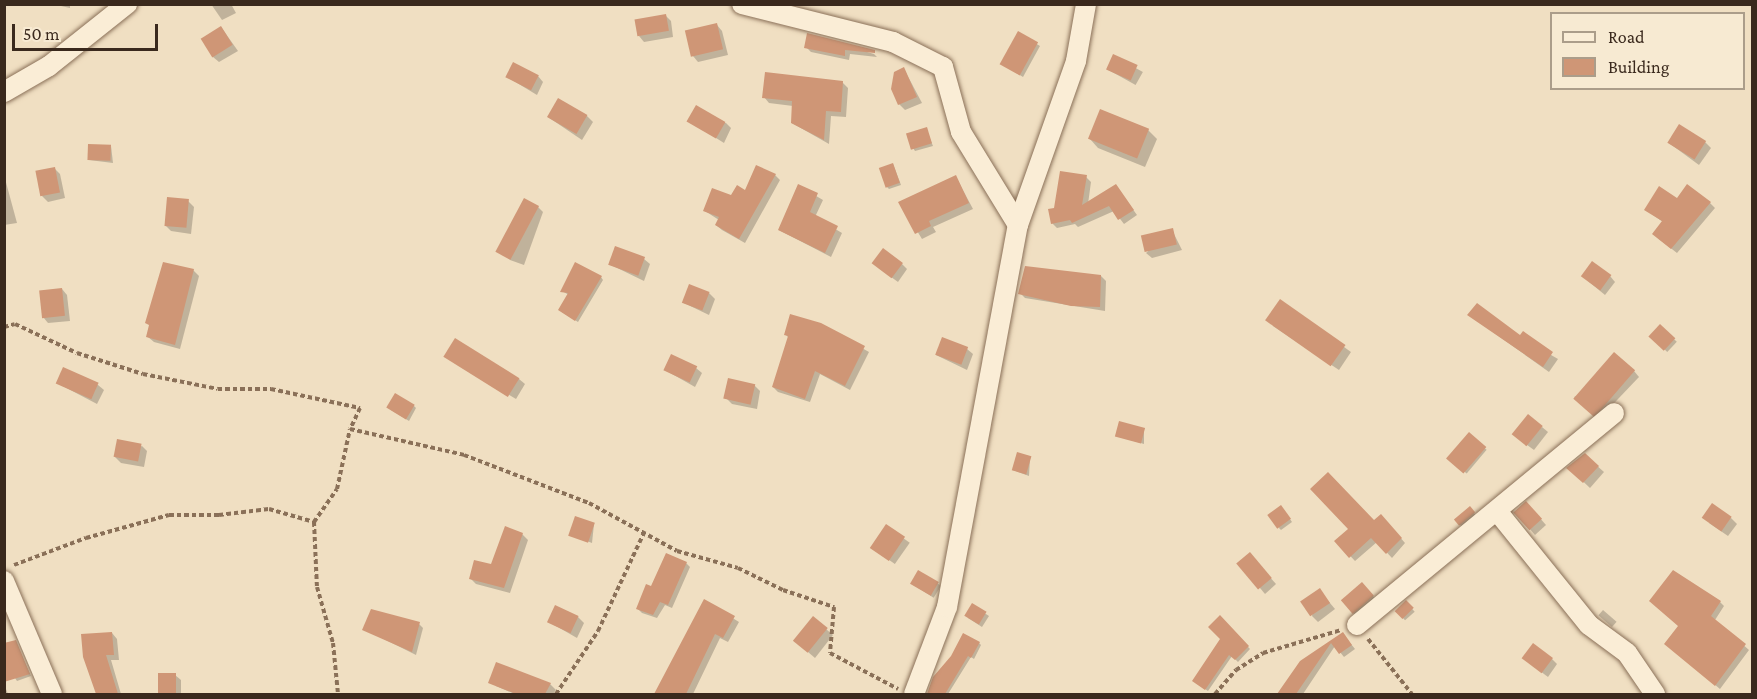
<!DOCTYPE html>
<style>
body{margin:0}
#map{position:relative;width:1757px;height:699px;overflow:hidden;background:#f0dfc2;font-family:"Crimson Pro",serif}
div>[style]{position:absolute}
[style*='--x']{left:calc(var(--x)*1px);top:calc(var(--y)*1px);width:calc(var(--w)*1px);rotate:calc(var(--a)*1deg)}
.shadow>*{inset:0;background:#0003;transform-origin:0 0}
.building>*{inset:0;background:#cf9676;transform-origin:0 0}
.path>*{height:4px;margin-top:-2px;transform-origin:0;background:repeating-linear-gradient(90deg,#8a7058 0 4.5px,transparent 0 7.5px)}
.roads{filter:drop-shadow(0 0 2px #8a7058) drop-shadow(0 0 2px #8a7058)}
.street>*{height:20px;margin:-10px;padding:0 10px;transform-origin:10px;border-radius:10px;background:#faedd6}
span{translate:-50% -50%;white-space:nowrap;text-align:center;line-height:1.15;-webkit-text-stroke:5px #f7ead2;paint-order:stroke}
.frame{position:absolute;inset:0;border:6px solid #3a291d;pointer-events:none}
.legend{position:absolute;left:1550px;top:12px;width:195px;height:78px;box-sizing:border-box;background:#f7ead2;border:2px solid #ab9d8a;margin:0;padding:8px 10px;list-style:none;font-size:18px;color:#3a291d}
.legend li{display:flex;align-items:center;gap:12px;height:30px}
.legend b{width:30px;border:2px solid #ab9d8a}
.scale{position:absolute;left:12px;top:24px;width:146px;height:27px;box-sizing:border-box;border:3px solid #3a291d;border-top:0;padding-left:8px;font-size:18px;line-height:21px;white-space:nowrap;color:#3a291d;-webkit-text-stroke:4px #f7ead2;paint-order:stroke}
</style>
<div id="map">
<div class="shadow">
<i style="clip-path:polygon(52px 4px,70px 4px,70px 8px)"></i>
<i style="clip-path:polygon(211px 4px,231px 4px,236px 13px,222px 20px)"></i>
<i style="clip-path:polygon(665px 15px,671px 21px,673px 37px,644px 42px,639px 36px)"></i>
<i style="clip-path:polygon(717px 25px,722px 31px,728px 55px,698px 62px,693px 56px)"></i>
<i style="clip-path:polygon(221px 27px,238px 51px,219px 62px,213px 57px)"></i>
<i style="clip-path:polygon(1018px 33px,1040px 46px,1023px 77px,1007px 67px)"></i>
<i style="clip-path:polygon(809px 35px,874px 54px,877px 57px,850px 54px,849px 60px,811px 52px,806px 47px)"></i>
<i style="left:1114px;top:56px;width:33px;height:15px;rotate:29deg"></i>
<i style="clip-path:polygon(904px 69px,922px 103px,905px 110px,899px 104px)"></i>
<i style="clip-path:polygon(538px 76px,543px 82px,537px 95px,507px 77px)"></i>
<i style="clip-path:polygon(842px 82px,848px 88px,846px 117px,831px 116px,829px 144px,792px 123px,793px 106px,769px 103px,764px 97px)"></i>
<i style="clip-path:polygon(587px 116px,593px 122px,582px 140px,548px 117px)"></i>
<i style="clip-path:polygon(689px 121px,726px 123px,731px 128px,724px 143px)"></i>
<i style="clip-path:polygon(926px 129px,933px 146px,915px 151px,913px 148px)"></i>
<i style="clip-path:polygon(1148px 130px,1157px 139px,1145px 167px,1098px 148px,1090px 139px)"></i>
<i style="clip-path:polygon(1705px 142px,1711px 148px,1699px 165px,1669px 143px)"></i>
<i style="clip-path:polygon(111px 146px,113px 163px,89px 160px)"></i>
<i style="clip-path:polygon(893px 164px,901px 185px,889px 189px,887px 187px)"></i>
<i style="clip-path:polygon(54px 168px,60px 174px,65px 198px,48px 202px,42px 196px)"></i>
<i style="clip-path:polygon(4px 175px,17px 223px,4px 225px)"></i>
<i style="clip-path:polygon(775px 175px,780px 180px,745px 243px,722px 230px,716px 225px,719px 220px,705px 211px)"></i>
<i style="clip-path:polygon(956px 177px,973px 209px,933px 227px,936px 232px,922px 239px,900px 203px)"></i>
<i style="clip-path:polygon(1086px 177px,1091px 182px,1088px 204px,1116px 186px,1137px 215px,1124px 224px,1114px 211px,1078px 227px,1075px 224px,1057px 228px,1052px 223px,1055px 209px)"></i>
<i style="clip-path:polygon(799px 186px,823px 200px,815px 217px,842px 233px,831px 257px,779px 230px)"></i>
<i style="clip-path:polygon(1677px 200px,1710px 203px,1715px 208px,1677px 253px,1659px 239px,1663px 222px,1646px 210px)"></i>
<i style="clip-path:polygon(188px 201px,194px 207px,191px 234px,171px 231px,165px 225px)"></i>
<i style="clip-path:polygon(538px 207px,543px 212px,524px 265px,510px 260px,505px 255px)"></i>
<i style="clip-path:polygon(1172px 230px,1182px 250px,1152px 258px,1146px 253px)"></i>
<i style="clip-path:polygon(644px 259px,650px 264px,644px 281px,609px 264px)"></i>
<i style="clip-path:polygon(902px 264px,907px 269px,898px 282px,880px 269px)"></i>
<i style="clip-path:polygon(193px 270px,199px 276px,180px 349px,154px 342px,148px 337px)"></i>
<i style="clip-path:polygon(1101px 276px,1106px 281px,1105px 311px,1025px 298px,1020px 293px)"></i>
<i style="clip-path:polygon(1610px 276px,1615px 282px,1605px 295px,1588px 281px)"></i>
<i style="clip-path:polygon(601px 277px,603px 280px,578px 322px,562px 312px,569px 295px,562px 291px)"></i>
<i style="clip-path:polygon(62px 289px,67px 295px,70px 321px,48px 323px,43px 317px)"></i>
<i style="clip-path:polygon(709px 293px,715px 299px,709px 315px,684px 303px)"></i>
<i style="clip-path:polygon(1280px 301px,1351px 352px,1339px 370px,1273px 326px)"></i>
<i style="clip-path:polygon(1469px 315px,1520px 337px,1558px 359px,1549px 372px)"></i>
<i style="clip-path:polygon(821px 325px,869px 352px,850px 390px,820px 374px,810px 402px,778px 392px,773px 387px,789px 338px,786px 335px)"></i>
<i style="left:1660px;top:326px;width:23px;height:14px;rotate:43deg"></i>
<i style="clip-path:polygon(967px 349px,973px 354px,967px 370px,936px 355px)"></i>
<i style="clip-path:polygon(446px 357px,519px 379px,525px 384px,516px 399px)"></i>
<i style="clip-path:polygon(696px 368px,702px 373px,695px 387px,665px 370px)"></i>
<i style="clip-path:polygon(1634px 371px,1639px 377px,1598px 420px,1574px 397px)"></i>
<i style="clip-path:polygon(57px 383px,98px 385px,104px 390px,97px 404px)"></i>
<i style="clip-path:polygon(754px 385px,760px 391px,757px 409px,732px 404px,726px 398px)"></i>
<i style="clip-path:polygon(414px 406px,416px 408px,409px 421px,391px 410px)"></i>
<i style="clip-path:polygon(1542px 427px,1548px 432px,1534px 450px,1520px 440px)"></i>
<i style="clip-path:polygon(1144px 429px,1144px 444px,1117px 436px)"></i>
<i style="left:1469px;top:435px;width:23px;height:31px;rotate:40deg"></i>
<i style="clip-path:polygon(142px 446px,147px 451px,144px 467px,121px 463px,115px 457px)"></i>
<i style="clip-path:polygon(1585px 455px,1604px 472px,1590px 488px,1574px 473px)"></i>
<i style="clip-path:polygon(1030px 458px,1029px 476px,1013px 470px)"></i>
<i style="clip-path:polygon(1283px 509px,1292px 522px,1281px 530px,1279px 528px)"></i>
<i style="clip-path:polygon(1532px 509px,1546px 525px,1535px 535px,1515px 512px)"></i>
<i style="clip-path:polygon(1472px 510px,1476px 516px,1462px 527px,1455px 519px)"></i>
<i style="clip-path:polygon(1731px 518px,1737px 524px,1728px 536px,1709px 523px)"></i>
<i style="clip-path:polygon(1386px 521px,1405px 543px,1392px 558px,1377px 542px,1355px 561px,1337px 542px,1350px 530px)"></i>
<i style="clip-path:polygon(594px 524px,592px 543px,571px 535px)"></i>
<i style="left:886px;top:526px;width:29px;height:26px;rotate:35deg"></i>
<i style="clip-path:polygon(522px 534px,528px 540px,510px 593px,476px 584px,471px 579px,492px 566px)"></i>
<i style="clip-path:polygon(1255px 560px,1276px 584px,1265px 594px,1260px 588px)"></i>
<i style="clip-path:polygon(686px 563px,690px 567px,672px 608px,665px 605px,657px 618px,642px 613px,638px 609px,651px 588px)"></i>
<i style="left:919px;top:572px;width:26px;height:14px;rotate:32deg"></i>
<i style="clip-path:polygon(1319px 590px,1335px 609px,1318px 622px,1312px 616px)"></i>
<i style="clip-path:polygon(1368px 590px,1378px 602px,1359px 618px,1353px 613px)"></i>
<i style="clip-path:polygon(705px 601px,739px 622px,728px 642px,720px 638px,693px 694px,655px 694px)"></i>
<i style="left:1406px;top:602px;width:13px;height:13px;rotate:48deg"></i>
<i style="clip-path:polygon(1720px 602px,1724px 606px,1715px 620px,1749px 650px,1720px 689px,1671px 648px)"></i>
<i style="clip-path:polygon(972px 605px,989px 616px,982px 627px,968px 618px)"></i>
<i style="left:1603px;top:610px;width:18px;height:7px;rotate:41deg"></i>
<i style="clip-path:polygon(578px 617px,584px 623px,577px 638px,549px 622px)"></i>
<i style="clip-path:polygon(813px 618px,833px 635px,815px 658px,801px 646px)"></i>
<i style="clip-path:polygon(1220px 618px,1250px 649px,1238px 662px,1232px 656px,1208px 691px,1196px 683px,1222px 639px)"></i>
<i style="clip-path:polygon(419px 624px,423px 628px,416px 655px,364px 629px)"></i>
<i style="clip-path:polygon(112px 633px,117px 639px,119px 660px,111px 660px,121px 694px,97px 694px,84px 656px)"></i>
<i style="clip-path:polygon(1343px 634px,1355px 649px,1344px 657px,1335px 646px,1303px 694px,1286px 693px,1301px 662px)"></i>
<i style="clip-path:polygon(15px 641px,31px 676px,17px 681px,15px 678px)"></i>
<i style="clip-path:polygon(979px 643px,981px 645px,974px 659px,971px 657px,948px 694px,928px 694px,935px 678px)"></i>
<i style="clip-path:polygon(1524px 659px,1552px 659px,1557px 664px,1548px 677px)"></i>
<i style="clip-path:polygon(159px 675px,175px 675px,181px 680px,181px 694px,161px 694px)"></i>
<i style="clip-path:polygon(4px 684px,8px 694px,4px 694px)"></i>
<i style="clip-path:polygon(550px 684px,556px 690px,553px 694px,515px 694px,496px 686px)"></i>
</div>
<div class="building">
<i style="left:666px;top:14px;width:17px;height:32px;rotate:80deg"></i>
<i style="left:717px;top:23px;width:27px;height:33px;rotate:77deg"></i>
<i style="left:221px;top:26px;width:22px;height:24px;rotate:58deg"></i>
<i style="left:1018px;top:31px;width:23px;height:38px;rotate:29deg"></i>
<i style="clip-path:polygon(807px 33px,875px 50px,875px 53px,845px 50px,845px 56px,804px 48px)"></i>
<i style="left:1113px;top:54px;width:27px;height:17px;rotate:24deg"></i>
<i style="left:513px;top:62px;width:29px;height:17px;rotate:27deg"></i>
<i style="clip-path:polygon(904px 67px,917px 97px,898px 105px,891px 89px,894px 72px)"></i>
<i style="clip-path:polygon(765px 72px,843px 81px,841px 112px,826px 111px,824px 140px,791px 123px,792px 101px,762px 98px)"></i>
<i style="left:558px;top:98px;width:34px;height:22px;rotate:30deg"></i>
<i style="left:696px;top:105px;width:34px;height:19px;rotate:30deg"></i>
<i style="left:1100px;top:109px;width:53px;height:32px;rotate:22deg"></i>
<i style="left:1679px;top:124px;width:32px;height:22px;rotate:32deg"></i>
<i style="left:927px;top:127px;width:17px;height:22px;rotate:73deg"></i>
<i style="left:88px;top:144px;width:23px;height:16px;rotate:2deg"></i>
<i style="left:893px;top:163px;width:21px;height:15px;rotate:71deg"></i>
<i style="clip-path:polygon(756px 165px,776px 174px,739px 239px,715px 225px,719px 217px,703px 211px,712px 188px,731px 195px,737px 185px,745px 190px)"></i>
<i style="left:55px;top:167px;width:26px;height:20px;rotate:79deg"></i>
<i style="clip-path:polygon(1060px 171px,1087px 175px,1082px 205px,1116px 184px,1134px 210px,1118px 220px,1109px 206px,1072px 223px,1070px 220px,1051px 224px,1048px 209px,1054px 208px)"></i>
<i style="clip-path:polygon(956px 175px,969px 203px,929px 221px,931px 226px,915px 234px,898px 202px)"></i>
<i style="clip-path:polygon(798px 184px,818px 193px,810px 212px,838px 226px,825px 253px,778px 230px)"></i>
<i style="clip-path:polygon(1687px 184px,1711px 202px,1671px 249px,1652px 234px,1662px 221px,1644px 210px,1659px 186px,1677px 198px)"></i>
<i style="left:167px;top:197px;width:22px;height:29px;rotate:5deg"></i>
<i style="left:524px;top:198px;width:17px;height:61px;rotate:28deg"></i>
<i style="left:1173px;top:228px;width:17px;height:33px;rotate:77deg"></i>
<i style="left:615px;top:246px;width:32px;height:20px;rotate:20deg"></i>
<i style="left:883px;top:248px;width:25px;height:19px;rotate:37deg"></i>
<i style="left:1592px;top:261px;width:24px;height:19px;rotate:36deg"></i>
<i style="clip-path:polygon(163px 262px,194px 269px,175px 345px,146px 337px,149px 325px,145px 323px)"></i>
<i style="clip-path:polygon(575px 262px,602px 276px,575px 321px,558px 310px,568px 293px,560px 292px)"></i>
<i style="clip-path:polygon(1025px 266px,1101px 275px,1100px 307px,1071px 306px,1018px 294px)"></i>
<i style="left:689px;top:284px;width:22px;height:20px;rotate:21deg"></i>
<i style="left:62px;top:288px;width:28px;height:23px;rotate:84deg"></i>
<i style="left:1280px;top:299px;width:80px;height:26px;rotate:35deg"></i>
<i style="clip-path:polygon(1477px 303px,1520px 335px,1523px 331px,1553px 352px,1543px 367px,1467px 315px)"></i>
<i style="clip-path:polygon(790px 314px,821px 323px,865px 346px,845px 386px,815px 371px,805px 399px,772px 387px,788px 336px,784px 335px)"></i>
<i style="left:1660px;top:324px;width:21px;height:17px;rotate:43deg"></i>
<i style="left:942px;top:337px;width:28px;height:19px;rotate:21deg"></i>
<i style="left:455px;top:338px;width:76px;height:22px;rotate:32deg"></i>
<i style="left:1614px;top:352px;width:28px;height:62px;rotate:41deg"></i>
<i style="left:671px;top:354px;width:29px;height:18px;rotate:25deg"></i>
<i style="left:63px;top:367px;width:39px;height:18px;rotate:24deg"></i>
<i style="left:728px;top:378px;width:28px;height:21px;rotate:13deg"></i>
<i style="left:395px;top:393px;width:23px;height:17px;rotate:31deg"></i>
<i style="left:1528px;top:414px;width:19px;height:26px;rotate:39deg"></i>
<i style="left:1119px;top:421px;width:27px;height:16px;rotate:15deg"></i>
<i style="left:1469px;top:432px;width:23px;height:35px;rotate:41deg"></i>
<i style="left:117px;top:439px;width:25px;height:18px;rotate:11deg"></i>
<i style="left:1017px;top:452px;width:15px;height:19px;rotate:16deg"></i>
<i style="clip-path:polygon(1585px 453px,1599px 466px,1583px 483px,1566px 468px)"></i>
<i style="clip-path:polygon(1328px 472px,1374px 520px,1381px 514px,1402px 538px,1386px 554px,1371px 538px,1349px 558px,1334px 541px,1348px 529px,1310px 489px)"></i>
<i style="left:1526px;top:501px;width:24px;height:17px;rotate:48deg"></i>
<i style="left:1712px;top:503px;width:24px;height:18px;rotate:35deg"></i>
<i style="left:1281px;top:505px;width:17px;height:17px;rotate:54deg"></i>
<i style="left:1470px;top:506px;width:8px;height:21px;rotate:50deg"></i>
<i style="left:575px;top:516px;width:21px;height:21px;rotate:19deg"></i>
<i style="left:886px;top:524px;width:23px;height:29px;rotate:34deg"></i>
<i style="clip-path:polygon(505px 526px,523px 533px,504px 588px,469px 579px,474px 560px,491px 564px)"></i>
<i style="left:1250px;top:552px;width:34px;height:18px;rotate:50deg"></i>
<i style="clip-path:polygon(666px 553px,687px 562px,668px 605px,660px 602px,653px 615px,636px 609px,646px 584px,651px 586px)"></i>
<i style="left:918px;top:570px;width:24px;height:16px;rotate:30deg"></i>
<i style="clip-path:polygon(1673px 570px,1721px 601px,1711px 616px,1746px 644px,1715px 686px,1664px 644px,1678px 626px,1649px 601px)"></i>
<i style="left:1362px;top:582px;width:18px;height:28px;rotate:49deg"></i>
<i style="left:1320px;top:588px;width:18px;height:24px;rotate:56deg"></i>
<i style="clip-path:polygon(704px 599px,735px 616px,723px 638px,715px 634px,686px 694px,654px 694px)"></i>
<i style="left:1406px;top:600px;width:11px;height:16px;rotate:45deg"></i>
<i style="left:972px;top:603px;width:17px;height:15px;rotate:31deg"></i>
<i style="left:555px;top:605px;width:26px;height:19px;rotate:25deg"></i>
<i style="clip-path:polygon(371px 609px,420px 622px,412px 652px,362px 630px)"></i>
<i style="clip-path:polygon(1220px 615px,1249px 646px,1235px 660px,1229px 655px,1205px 690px,1192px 681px,1220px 639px,1208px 627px)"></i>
<i style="left:813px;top:616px;width:19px;height:32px;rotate:39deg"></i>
<i style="clip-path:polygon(112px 632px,114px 655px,106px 655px,118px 694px,96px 694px,83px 657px,81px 634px)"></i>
<i style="clip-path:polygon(1343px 632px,1352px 645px,1339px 654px,1331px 643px,1296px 694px,1277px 694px,1300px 661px)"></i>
<i style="clip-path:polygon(963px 633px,980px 642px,971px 658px,968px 656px,945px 694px,927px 694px,933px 677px,951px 656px)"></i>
<i style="clip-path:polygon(16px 640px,30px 674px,4px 682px,4px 643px)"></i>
<i style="left:1533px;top:643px;width:25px;height:19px;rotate:37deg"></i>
<i style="clip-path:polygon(496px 662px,551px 683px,545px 694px,516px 694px,488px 683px)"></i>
<i style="left:176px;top:673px;width:21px;height:18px;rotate:90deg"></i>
</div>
<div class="path">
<i style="--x:4;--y:327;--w:11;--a:-15"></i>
<i style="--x:15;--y:324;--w:68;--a:25.1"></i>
<i style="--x:77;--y:353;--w:69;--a:17.7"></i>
<i style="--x:143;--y:374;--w:76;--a:11.3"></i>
<i style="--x:218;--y:389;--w:53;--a:0"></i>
<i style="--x:271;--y:389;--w:91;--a:12.1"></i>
<i style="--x:360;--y:408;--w:23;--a:115"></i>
<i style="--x:350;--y:429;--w:117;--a:12.8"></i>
<i style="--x:464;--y:455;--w:134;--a:21"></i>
<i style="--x:589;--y:503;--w:100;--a:28.6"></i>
<i style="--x:677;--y:551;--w:63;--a:15.6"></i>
<i style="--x:738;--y:568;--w:50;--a:26.1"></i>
<i style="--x:783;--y:590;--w:54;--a:18.4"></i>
<i style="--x:834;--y:607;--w:46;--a:95"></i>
<i style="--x:830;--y:653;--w:77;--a:27.9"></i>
<i style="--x:314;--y:522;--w:65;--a:87.4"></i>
<i style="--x:317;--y:587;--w:58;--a:74.1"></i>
<i style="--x:333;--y:643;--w:51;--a:84.4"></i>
<i style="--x:14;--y:565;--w:77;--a:-20.6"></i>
<i style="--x:86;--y:538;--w:86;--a:-15.5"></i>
<i style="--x:169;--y:515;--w:50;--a:0"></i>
<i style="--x:219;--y:515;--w:50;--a:-6.8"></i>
<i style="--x:269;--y:509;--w:47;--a:16.1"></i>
<i style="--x:314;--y:522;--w:40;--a:-55.1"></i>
<i style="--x:337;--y:489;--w:61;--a:-77.8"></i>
<i style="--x:1368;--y:639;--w:70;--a:51.3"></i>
<i style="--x:556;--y:694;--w:76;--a:-56.3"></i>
<i style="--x:598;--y:631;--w:108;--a:-64.9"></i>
<i style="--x:1215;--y:694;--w:32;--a:-49"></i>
<i style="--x:1236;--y:670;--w:32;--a:-32"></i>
<i style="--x:1263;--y:653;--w:81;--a:-16.4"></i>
</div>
<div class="roads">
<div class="street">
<i style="--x:742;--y:4;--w:156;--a:14.1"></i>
<i style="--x:893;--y:42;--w:56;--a:26.6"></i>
<i style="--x:943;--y:67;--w:67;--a:74.5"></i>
<i style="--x:961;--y:132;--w:109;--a:58.5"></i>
<i style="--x:4;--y:92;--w:52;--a:-30"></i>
<i style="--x:49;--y:66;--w:100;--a:-38.5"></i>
<i style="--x:1497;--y:511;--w:146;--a:51.1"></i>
<i style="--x:1589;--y:625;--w:47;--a:36.4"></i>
<i style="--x:1627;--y:653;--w:50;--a:55.7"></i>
<i style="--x:4;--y:581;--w:123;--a:67"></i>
<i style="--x:1357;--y:625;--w:333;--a:-39.5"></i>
<i style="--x:914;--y:694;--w:93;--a:-69.2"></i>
<i style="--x:947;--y:607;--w:389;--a:-79.5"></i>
<i style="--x:1018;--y:225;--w:174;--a:-70.5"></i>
<i style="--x:1076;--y:61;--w:58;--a:-80"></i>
</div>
</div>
<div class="frame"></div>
<ul class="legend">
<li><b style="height:8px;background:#faedd6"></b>Road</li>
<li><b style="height:16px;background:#cf9676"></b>Building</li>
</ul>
<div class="scale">50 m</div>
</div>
